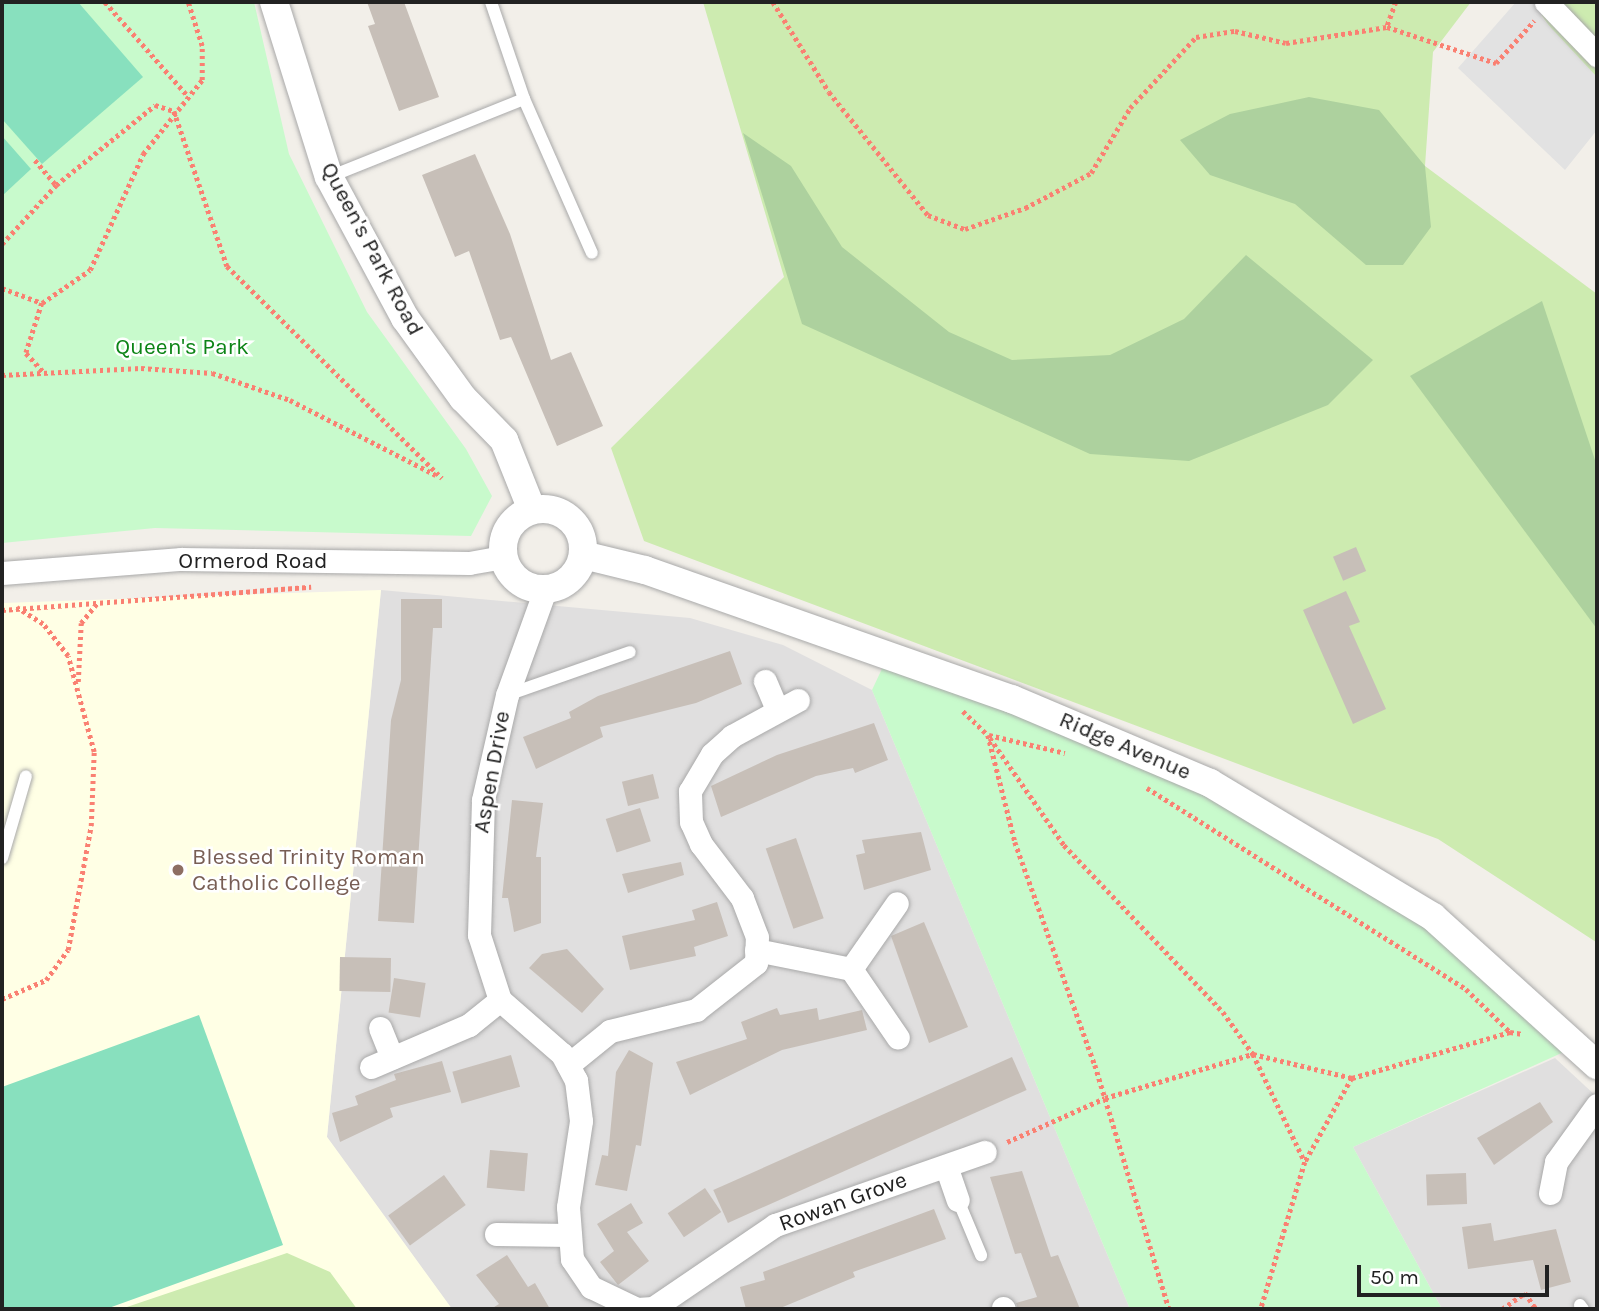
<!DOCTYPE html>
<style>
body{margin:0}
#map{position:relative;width:1599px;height:1311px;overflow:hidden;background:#f2efe9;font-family:Karla,sans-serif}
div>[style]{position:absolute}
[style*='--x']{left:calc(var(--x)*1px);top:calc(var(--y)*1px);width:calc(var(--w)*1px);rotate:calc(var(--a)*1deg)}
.residential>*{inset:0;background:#e0dfdf}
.education>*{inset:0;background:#ffffe5}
.grass>*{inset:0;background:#cdebb0}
.forest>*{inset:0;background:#add19e}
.park>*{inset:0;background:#c8facc}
.pitch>*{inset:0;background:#88e0be}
.parking>*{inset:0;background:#e2e2e2}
.building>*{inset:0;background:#c7bfb8;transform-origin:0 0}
.path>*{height:4.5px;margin-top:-2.25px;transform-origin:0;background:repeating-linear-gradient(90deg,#fa8072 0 3.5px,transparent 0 7px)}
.roads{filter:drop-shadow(0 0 2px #a9a9a9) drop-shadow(0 0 2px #a9a9a9)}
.service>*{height:12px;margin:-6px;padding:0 6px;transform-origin:6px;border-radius:6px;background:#fff}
.minor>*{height:23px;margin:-11.5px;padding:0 11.5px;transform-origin:11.5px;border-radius:11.5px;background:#fff}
.tertiary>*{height:28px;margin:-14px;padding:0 14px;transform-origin:14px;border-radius:14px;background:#fff}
.tertiary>.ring{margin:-14px;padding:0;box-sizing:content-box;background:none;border:28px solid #fff;border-radius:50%}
.dots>*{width:19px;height:19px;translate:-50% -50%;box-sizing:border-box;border:4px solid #fff;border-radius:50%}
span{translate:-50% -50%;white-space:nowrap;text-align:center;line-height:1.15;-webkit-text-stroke:5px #fff;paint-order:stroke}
.street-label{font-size:23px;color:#222}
.park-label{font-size:23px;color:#0c8416}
.education-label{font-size:23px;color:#785e54}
.left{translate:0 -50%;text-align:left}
.frame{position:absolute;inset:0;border:4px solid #222;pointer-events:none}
.scale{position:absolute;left:1357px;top:1265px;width:192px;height:32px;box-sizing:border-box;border:4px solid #222;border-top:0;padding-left:9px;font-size:21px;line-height:24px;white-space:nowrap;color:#222;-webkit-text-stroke:5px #fff;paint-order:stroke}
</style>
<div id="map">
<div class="residential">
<i style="clip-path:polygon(381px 590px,690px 618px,783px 645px,872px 690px,1130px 1309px,452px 1309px,327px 1137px)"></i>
<i style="clip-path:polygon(1555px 1058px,1597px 1097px,1597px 1309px,1442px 1309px,1353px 1147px)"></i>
</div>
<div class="education">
<i style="clip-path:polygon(381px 590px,327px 1137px,452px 1309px,2px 1309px,2px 603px)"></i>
</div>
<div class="grass">
<i style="clip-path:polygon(703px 2px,1471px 2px,1433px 52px,1425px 166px,1597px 294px,1596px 942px,1438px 839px,644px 541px,611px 448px,784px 277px)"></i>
<i style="clip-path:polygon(1533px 2px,1597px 2px,1597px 98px)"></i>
<i style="clip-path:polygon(287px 1253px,330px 1272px,357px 1309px,121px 1309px)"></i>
</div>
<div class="forest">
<i style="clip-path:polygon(1309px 97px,1379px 110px,1425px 166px,1431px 227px,1403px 265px,1366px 265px,1295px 204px,1210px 175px,1180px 140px,1230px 114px)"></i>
<i style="clip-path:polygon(743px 133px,791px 166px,842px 247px,949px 332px,1012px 360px,1110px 355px,1184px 319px,1246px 255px,1373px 360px,1328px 405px,1189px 461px,1090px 454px,802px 324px)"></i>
<i style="clip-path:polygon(1542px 301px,1597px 466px,1597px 629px,1410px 376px)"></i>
</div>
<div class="park">
<i style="clip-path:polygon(2px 2px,254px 2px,289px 154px,367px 312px,466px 449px,492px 496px,471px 536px,155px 528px,2px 543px)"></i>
<i style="clip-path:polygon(887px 658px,1012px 699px,1336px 857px,1577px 1046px,1353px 1147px,1442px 1309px,1130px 1309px,872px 690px)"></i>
</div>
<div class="pitch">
<i style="clip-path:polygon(2px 2px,78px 2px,143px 77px,42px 164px,2px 119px)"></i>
<i style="clip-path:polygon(2px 136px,31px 169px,2px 196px)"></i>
<i style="clip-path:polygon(199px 1015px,283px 1245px,106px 1309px,2px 1309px,2px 1087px)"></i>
</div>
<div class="parking">
<i style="clip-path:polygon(1516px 2px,1546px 2px,1541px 17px,1597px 77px,1597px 130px,1565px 170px,1458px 68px)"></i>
</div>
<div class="building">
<i style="clip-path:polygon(367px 2px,404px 2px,439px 97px,399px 111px,368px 26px,375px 24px)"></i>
<i style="clip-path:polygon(475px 154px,510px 234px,551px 360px,571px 352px,603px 426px,557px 446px,511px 337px,500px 340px,469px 251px,455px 257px,422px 175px)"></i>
<i style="left:1356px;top:547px;width:26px;height:25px;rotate:67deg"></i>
<i style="clip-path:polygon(1346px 591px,1360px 622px,1349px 626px,1386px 709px,1353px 724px,1303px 610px)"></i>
<i style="clip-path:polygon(401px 599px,442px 599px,442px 628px,433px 628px,414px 923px,378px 921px,391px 720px,401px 680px)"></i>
<i style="clip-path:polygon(730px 651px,742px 684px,696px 703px,600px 727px,603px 737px,536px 769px,523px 737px,571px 718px,569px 712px,598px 696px)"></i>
<i style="clip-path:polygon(874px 723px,888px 760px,855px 773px,853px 768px,816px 776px,721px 817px,711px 786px,777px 755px)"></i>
<i style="left:653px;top:774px;width:25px;height:32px;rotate:76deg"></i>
<i style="clip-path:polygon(512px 800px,543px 803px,536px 857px,541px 857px,541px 923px,514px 932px,508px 898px,502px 898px)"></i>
<i style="left:640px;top:808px;width:35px;height:36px;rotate:72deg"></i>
<i style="clip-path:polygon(921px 832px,931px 870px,864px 890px,856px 855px,865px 853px,862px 840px)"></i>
<i style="left:796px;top:838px;width:85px;height:32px;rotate:71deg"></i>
<i style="clip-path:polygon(681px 862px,684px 875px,628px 893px,622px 874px)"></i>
<i style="clip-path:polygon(717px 902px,728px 936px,694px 947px,696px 956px,630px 970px,622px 936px,695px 920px,692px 910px)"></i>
<i style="clip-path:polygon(924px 922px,968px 1027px,929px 1043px,891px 936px)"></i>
<i style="clip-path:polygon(567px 949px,604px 989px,582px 1013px,529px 968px,542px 954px)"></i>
<i style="left:340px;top:957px;width:51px;height:34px;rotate:1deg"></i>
<i style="left:394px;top:978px;width:32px;height:35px;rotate:9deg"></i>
<i style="clip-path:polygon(777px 1008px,780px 1015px,817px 1008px,819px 1020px,862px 1010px,867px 1030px,782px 1050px,690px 1095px,676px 1062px,747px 1039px,741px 1022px)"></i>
<i style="clip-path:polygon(629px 1050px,653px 1063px,641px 1146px,636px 1145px,627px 1191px,595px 1185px,602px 1155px,608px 1156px,616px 1072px)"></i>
<i style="left:511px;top:1055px;width:33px;height:61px;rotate:74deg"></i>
<i style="left:1012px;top:1057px;width:36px;height:327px;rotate:66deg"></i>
<i style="clip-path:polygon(442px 1061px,451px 1092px,390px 1108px,393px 1117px,340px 1142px,332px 1113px,358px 1105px,355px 1096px,396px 1080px,394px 1074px)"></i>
<i style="clip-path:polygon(1540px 1102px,1553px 1122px,1494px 1165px,1477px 1138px)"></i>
<i style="left:490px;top:1150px;width:38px;height:38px;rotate:5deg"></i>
<i style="clip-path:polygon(1022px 1171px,1051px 1257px,1058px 1255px,1080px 1309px,1018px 1309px,1016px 1303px,1037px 1297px,1021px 1253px,1015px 1254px,990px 1177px)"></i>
<i style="left:1466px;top:1173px;width:31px;height:40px;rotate:88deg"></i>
<i style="left:444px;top:1175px;width:37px;height:69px;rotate:54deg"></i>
<i style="left:705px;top:1188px;width:29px;height:45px;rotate:56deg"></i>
<i style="clip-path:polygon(631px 1203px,643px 1223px,627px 1232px,649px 1261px,618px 1285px,600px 1262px,614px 1251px,597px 1224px)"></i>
<i style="clip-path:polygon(934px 1209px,946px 1239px,853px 1272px,855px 1277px,778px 1309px,746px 1309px,740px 1287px,765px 1280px,763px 1272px)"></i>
<i style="clip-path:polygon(1491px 1223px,1494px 1241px,1556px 1229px,1571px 1282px,1541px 1290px,1533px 1260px,1468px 1269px,1462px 1227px)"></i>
<i style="clip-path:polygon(507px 1255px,528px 1287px,535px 1283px,550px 1309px,491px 1309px,499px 1304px,476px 1275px)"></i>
</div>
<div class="path">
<i style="--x:105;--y:2;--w:125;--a:48.6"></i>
<i style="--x:773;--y:2;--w:106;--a:58.1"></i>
<i style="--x:829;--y:92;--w:158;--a:51.2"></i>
<i style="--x:928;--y:215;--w:40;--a:21"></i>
<i style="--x:965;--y:229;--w:64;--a:-19.3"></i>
<i style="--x:1025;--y:208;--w:75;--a:-27.9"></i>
<i style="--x:1091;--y:173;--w:76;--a:-59"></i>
<i style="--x:1130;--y:108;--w:97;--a:-47.1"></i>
<i style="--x:1196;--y:37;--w:39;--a:-9"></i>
<i style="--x:1235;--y:31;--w:52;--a:13.2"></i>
<i style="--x:1286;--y:43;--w:102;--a:-9"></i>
<i style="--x:1396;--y:2;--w:27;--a:110"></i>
<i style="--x:1387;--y:27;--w:115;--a:18.3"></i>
<i style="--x:1496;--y:63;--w:57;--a:-47.9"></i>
<i style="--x:35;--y:160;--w:33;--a:50"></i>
<i style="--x:2;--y:244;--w:80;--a:-47.5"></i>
<i style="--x:56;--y:185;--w:127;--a:-38.9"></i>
<i style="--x:155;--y:105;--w:20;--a:18"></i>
<i style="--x:174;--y:111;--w:164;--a:71.1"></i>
<i style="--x:227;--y:266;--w:302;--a:44.6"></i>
<i style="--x:2;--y:288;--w:43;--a:20.6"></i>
<i style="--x:42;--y:303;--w:58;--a:-34.5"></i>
<i style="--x:90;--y:270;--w:128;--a:-65.4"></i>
<i style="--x:143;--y:154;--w:95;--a:-51.4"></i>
<i style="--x:202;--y:80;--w:34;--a:-90"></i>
<i style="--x:202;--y:46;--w:46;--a:-107.7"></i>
<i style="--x:42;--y:303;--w:52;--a:107.7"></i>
<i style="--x:26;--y:353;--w:25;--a:47"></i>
<i style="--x:2;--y:375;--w:139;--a:-2.9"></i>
<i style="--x:141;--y:368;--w:71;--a:4"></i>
<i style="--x:212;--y:373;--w:83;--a:19.1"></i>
<i style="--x:290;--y:400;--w:164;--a:27.2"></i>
<i style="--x:2;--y:610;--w:310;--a:-4.3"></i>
<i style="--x:78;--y:682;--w:59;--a:-87.1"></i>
<i style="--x:81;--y:623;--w:26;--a:-51"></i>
<i style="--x:963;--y:711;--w:35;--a:44"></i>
<i style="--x:988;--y:735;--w:110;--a:75.8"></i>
<i style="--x:1015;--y:842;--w:237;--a:70.3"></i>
<i style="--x:1095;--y:1065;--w:255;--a:73.1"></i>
<i style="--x:989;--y:735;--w:78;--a:13.3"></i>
<i style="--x:990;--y:738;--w:130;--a:55.3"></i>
<i style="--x:1064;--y:845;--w:231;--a:46.4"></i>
<i style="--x:1223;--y:1012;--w:52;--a:54.5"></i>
<i style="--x:1253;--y:1054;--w:120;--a:64.3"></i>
<i style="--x:1305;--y:1162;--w:153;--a:106.7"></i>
<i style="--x:1147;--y:788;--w:377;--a:32.2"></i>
<i style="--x:1466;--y:989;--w:62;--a:44.3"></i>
<i style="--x:2;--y:999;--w:48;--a:-23.4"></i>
<i style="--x:46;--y:980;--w:37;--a:-54"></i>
<i style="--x:68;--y:950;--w:126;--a:-79.5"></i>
<i style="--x:91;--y:826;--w:74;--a:-87.7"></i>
<i style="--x:94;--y:752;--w:99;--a:-105.2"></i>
<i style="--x:68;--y:656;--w:41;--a:-128"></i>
<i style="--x:43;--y:624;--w:31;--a:-148"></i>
<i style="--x:1352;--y:1078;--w:165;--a:-16.2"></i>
<i style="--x:1510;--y:1032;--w:13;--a:9"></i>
<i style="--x:1007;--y:1142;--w:107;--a:-24.2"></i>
<i style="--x:1105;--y:1098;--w:154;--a:-16.6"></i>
<i style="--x:1253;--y:1054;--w:102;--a:13.6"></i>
<i style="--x:1352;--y:1078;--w:96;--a:119.2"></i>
<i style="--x:1502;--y:1309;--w:28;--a:-35"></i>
<i style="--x:1525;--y:1293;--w:19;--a:55"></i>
</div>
<div class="roads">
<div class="service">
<i style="--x:491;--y:2;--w:102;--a:71.2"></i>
<i style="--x:524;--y:99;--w:168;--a:66.2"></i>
<i style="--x:329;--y:177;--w:210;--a:-21.8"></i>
<i style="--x:507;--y:695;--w:130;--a:-19.3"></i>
<i style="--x:2;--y:858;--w:85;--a:-73.7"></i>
<i style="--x:958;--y:1200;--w:60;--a:67.3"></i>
<i style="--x:1580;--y:1305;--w:5;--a:53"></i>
</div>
<div class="minor">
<i style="--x:1546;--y:2;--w:74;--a:46.1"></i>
<i style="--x:2;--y:573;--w:180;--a:-4.5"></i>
<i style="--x:181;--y:559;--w:288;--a:0.8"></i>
<i style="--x:469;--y:563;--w:35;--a:-10"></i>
<i style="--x:545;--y:590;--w:112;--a:109.9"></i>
<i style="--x:507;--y:695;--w:108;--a:102.9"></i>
<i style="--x:483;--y:800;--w:135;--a:91.7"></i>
<i style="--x:479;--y:935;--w:68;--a:72.1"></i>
<i style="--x:500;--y:1000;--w:82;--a:41.1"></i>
<i style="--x:562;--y:1054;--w:30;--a:62"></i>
<i style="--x:576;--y:1080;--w:41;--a:83"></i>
<i style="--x:581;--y:1121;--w:87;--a:98.6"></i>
<i style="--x:568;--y:1207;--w:52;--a:85.6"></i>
<i style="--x:572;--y:1259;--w:34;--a:56"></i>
<i style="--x:591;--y:1287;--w:51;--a:25.6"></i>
<i style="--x:765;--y:681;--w:30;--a:67"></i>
<i style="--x:756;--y:950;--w:97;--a:11.3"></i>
<i style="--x:851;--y:969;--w:83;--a:55.7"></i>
<i style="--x:851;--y:969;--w:80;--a:-55.1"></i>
<i style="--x:380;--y:1028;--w:32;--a:68"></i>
<i style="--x:568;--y:1065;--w:54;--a:-39"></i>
<i style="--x:610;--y:1031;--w:89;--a:-13.7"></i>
<i style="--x:696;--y:1010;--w:76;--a:-38.1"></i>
<i style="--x:756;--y:963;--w:26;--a:-88"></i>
<i style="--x:757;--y:937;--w:42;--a:-111"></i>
<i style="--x:742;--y:898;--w:68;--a:-127.2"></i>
<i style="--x:701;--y:844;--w:24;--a:-114"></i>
<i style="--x:691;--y:822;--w:31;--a:-92"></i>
<i style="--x:690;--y:791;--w:43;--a:-59.3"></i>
<i style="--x:712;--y:754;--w:27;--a:-42"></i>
<i style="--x:732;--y:736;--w:75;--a:-28.6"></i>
<i style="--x:371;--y:1067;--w:107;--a:-23.2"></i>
<i style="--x:469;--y:1025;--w:40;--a:-39"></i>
<i style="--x:946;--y:1166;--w:36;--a:71"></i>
<i style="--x:1550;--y:1193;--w:32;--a:-79"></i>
<i style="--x:1556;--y:1162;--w:70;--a:-54.3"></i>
<i style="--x:496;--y:1234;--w:74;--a:0.8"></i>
<i style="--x:1003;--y:1308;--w:1;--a:45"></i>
<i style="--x:637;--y:1309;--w:16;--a:-4"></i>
<i style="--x:653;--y:1308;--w:148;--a:-34.2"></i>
<i style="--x:775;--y:1225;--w:222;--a:-19.2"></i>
</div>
<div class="tertiary">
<i style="--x:274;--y:2;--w:183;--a:72.6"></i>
<i style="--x:329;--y:177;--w:160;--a:61.7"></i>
<i style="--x:405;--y:318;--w:99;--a:54.1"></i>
<i style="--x:463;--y:398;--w:59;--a:45.7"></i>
<i style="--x:504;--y:440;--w:75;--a:68.2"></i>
<i class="ring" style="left:503px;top:509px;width:52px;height:52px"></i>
<i style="--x:583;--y:555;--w:64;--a:13.6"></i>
<i style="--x:645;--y:570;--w:389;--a:19.4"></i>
<i style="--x:1012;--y:699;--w:215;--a:23"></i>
<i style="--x:1210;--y:783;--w:260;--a:31"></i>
<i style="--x:1433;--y:917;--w:221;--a:42.1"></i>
</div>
</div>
<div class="dots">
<i style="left:178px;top:870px;background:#8d6e63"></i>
</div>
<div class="street-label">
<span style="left:372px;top:249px;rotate:62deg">Queen's Park Road</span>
<span style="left:253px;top:561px">Ormerod Road</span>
<span style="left:1125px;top:746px;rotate:23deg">Ridge Avenue</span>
<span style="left:492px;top:772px;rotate:-80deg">Aspen Drive</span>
<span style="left:843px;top:1202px;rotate:-20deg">Rowan Grove</span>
</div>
<div class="park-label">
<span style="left:182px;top:347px">Queen's Park</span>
</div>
<div class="education-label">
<span class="left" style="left:192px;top:870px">Blessed Trinity Roman<br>Catholic College</span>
</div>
<div class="frame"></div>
<div class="scale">50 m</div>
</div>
